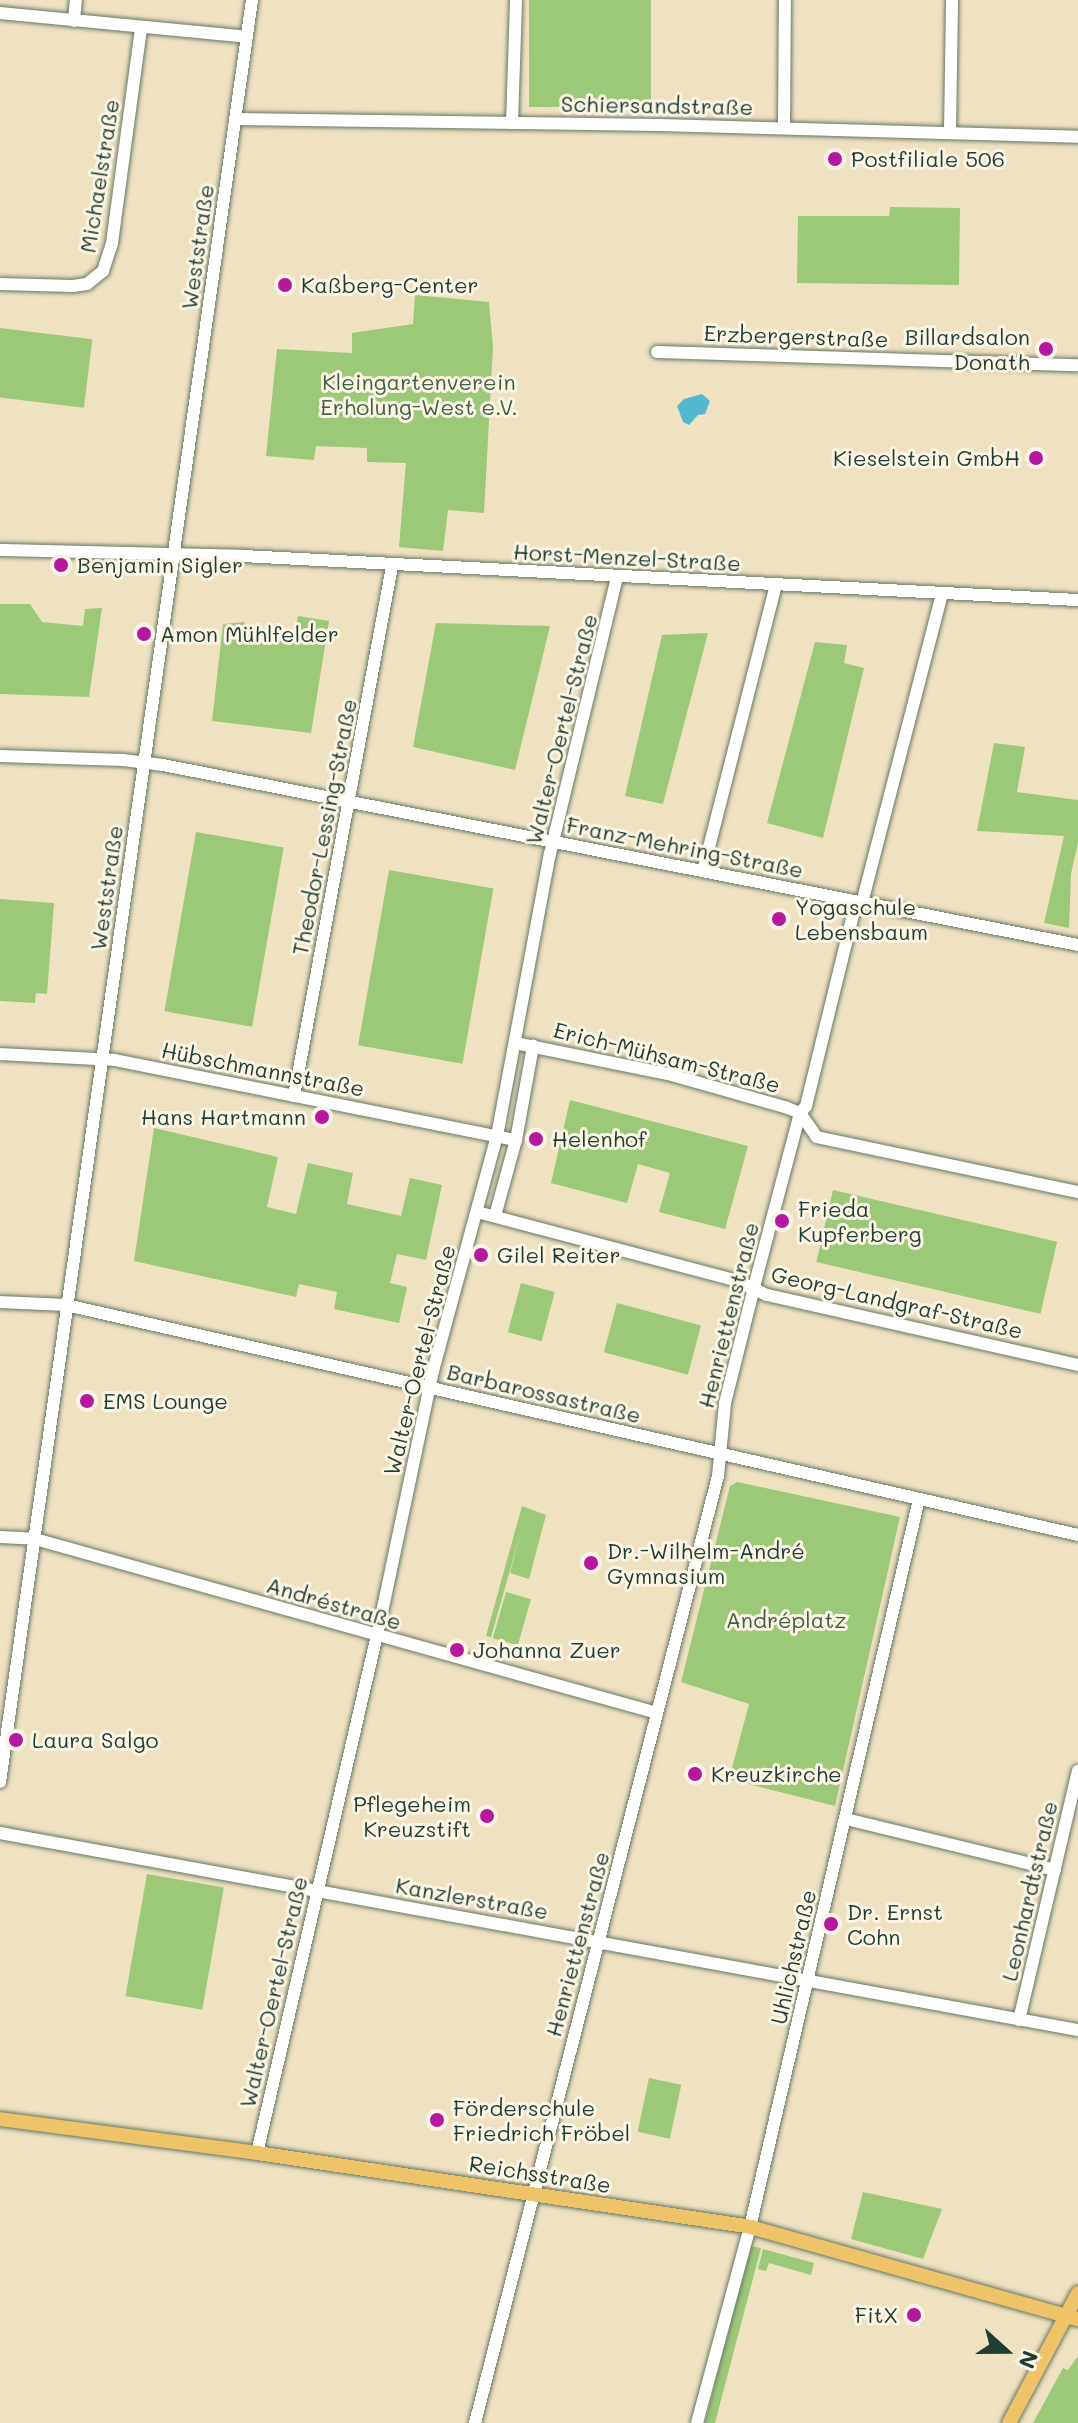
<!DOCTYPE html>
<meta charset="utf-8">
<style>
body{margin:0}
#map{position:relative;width:1078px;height:2423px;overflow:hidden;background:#eee2c1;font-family:Mali,sans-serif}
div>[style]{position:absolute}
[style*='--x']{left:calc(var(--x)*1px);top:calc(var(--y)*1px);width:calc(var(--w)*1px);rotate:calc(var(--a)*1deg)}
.green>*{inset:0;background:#9cc977;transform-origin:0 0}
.water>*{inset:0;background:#52b8d0}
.roads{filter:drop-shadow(0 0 2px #677765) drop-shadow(0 0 2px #677765)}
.minor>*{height:12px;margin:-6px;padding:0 6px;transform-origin:6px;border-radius:6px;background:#fff}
.major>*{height:14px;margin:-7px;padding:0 7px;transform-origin:7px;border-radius:7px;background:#efc469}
.dots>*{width:22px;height:22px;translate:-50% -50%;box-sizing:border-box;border:4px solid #fcf5e5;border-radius:50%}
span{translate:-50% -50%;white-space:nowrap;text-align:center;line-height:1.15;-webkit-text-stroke:6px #fcf5e5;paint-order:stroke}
.street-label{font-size:22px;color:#1f3d34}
.poi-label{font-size:22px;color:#1f3d34}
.left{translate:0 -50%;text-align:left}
.right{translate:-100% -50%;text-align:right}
.park-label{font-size:22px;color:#3e6045}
.north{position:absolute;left:966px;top:2311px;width:80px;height:80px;-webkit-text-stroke:6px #fcf5e5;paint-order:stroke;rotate:111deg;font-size:22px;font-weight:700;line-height:32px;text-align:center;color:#1f3d34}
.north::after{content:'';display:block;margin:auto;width:28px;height:36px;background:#1f3d34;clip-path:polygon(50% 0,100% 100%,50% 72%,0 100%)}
</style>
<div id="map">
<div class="green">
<i style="left:529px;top:0;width:122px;height:107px"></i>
<i style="clip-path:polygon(890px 207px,960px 208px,959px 285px,797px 283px,798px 216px,889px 216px)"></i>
<i style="clip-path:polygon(415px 295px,489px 302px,493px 347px,484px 513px,448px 510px,443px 551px,399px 547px,406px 463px,367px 462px,367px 448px,316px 446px,314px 460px,266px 456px,277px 349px,352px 353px,352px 333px,413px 324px)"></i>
<i style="left:0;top:328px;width:93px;height:69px;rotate:7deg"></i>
<i style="clip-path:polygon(0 604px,30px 604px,42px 622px,83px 626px,85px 609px,102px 608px,89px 697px,0 694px)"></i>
<i style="clip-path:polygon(298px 616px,329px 621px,311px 733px,212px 721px,223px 624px,244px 622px,247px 633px,294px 638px)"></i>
<i style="clip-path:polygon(436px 623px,550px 626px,515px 770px,413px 747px)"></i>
<i style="clip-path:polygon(708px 633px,663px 804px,625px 796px,662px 635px)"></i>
<i style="clip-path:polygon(815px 642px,847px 645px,844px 663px,864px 668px,823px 838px,767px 823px)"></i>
<i style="clip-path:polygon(994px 743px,1025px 747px,1017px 792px,1078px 800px,1078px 842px,1071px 874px,1069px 928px,1044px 923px,1064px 836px,977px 831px)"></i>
<i style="left:196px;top:832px;width:89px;height:182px;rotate:10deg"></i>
<i style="left:389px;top:870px;width:106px;height:178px;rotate:10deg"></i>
<i style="clip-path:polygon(0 899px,54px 903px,47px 994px,36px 993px,35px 1003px,0 1001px)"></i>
<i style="clip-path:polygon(570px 1100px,748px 1146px,725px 1229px,659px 1212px,670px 1173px,638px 1164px,627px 1203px,551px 1183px)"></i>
<i style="clip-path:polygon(154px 1128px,278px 1157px,267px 1207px,296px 1214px,308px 1163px,353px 1173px,347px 1204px,401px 1216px,410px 1178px,442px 1185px,426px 1260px,397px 1254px,390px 1283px,407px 1287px,399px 1323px,334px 1309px,337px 1292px,299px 1284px,296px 1297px,134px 1261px)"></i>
<i style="left:833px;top:1190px;width:230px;height:74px;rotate:13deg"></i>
<i style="left:521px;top:1283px;width:35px;height:51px;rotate:15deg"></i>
<i style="left:617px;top:1303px;width:87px;height:51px;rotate:15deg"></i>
<i style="clip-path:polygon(737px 1482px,900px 1517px,835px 1806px,729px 1779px,749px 1704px,681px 1682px,730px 1486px)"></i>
<i style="clip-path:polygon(522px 1506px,546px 1515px,529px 1579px,510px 1573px,522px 1528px,491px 1637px,486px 1636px)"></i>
<i style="left:506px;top:1592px;width:26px;height:48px;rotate:16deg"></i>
<i style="left:147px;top:1874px;width:78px;height:124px;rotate:10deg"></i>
<i style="left:649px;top:2078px;width:33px;height:55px;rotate:12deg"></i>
<i style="clip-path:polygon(863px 2192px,942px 2209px,923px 2259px,851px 2239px)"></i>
<i style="clip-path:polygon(750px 2246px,761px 2248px,715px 2423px,705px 2423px)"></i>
<i style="clip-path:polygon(763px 2249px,814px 2263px,811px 2275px,769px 2263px,766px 2271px,758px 2269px)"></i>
<i style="clip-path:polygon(1078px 2356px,1078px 2423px,1033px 2423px,1063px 2368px,1068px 2370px)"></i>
</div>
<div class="water">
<i style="clip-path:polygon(702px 394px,710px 401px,705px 414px,698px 415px,689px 425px,683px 422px,677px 406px,684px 399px)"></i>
</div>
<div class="roads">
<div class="minor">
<i style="--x:0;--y:13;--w:248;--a:5.5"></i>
<i style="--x:74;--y:21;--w:21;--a:-85"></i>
<i style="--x:235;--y:119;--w:425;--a:0.8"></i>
<i style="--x:660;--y:125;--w:418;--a:1.6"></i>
<i style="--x:512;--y:123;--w:123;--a:-88.1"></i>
<i style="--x:784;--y:128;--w:128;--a:-89.6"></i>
<i style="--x:950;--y:131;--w:131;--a:-89.1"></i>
<i style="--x:0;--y:284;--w:73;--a:1.6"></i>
<i style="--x:73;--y:286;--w:14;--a:-8"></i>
<i style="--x:87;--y:284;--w:21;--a:-39"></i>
<i style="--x:103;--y:271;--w:29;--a:-72"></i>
<i style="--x:112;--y:243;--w:217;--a:-82.3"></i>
<i style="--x:657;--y:352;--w:421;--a:1.8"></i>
<i style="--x:0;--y:550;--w:243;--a:1.4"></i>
<i style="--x:243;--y:556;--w:836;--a:3.02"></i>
<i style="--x:0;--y:756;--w:123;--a:1.9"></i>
<i style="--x:123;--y:760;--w:40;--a:7.1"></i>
<i style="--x:163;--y:765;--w:933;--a:11.13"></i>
<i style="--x:703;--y:871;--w:295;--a:-75.7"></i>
<i style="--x:515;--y:1043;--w:156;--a:11.5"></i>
<i style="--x:668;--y:1074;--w:122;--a:15.8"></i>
<i style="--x:785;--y:1107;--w:16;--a:22"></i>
<i style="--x:800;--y:1113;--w:29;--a:55"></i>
<i style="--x:817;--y:1137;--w:267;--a:11.9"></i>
<i style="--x:0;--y:1054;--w:115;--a:3"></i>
<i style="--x:115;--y:1060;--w:409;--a:11.3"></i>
<i style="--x:294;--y:1096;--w:539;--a:-79.52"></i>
<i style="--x:477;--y:1212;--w:270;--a:14.8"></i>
<i style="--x:738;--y:1281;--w:32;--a:26"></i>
<i style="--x:767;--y:1295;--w:319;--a:12.7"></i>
<i style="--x:495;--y:1216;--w:79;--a:-74.6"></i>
<i style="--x:516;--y:1140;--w:96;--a:-79.7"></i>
<i style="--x:0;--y:1302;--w:66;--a:2.6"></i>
<i style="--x:66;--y:1305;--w:1038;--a:12.8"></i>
<i style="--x:0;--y:1537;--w:35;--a:3"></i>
<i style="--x:35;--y:1539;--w:646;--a:15.63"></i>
<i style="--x:0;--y:1782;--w:1800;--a:-81.95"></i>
<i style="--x:846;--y:1819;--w:215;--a:13.7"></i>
<i style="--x:0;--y:1833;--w:1096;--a:10.36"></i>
<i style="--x:1019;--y:2020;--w:256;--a:-76.7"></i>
<i style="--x:257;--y:2153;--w:545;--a:-76.96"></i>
<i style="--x:380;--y:1622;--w:257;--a:-78.1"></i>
<i style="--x:433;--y:1371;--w:244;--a:-74.8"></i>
<i style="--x:497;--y:1136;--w:287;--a:-79.4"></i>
<i style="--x:550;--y:854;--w:285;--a:-76.4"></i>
<i style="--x:475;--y:2423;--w:978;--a:-75.61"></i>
<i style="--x:718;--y:1476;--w:73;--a:-84.5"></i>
<i style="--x:725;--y:1403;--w:135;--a:-75.9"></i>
<i style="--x:758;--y:1272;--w:164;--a:-75.2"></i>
<i style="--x:800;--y:1113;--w:9;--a:-49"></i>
<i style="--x:806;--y:1106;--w:198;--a:-76.2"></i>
<i style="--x:853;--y:914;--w:14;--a:-51"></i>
<i style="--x:862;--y:903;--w:320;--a:-75.5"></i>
<i style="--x:697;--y:2423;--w:203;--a:-74.9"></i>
<i style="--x:750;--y:2227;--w:747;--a:-76.93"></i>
</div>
<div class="major">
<i style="--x:0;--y:2119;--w:259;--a:7.5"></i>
<i style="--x:257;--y:2153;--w:499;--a:8.5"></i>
<i style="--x:750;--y:2227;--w:341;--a:15.7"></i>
<i style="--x:1009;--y:2423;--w:147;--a:-62"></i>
</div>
</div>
<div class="dots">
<i style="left:835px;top:159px;background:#b5179e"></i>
<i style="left:285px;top:285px;background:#b5179e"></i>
<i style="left:1046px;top:349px;background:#b5179e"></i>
<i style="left:1036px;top:458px;background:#b5179e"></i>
<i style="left:61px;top:565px;background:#b5179e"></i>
<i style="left:144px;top:634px;background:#b5179e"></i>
<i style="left:779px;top:919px;background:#b5179e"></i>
<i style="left:322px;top:1117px;background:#b5179e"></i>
<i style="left:536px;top:1139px;background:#b5179e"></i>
<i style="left:782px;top:1221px;background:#b5179e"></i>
<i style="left:481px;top:1255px;background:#b5179e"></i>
<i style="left:87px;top:1401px;background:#b5179e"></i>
<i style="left:591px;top:1563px;background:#b5179e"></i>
<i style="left:457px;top:1650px;background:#b5179e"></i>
<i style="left:16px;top:1740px;background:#b5179e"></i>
<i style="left:695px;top:1774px;background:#b5179e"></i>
<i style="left:487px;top:1816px;background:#b5179e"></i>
<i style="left:831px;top:1924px;background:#b5179e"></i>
<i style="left:437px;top:2120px;background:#b5179e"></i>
<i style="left:914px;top:2315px;background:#b5179e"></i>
</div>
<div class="street-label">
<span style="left:657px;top:105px;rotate:1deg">Schiersandstraße</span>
<span style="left:99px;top:176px;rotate:-81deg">Michaelstraße</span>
<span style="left:197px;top:247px;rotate:-82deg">Weststraße</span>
<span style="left:796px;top:336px;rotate:2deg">Erzbergerstraße</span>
<span style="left:627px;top:557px;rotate:3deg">Horst-Menzel-Straße</span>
<span style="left:561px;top:729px;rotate:-76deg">Walter-Oertel-Straße</span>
<span style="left:324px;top:827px;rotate:-79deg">Theodor-Lessing-Straße</span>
<span style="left:685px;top:847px;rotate:11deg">Franz-Mehring-Straße</span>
<span style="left:106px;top:888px;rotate:-82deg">Weststraße</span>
<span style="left:667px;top:1057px;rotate:14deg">Erich-Mühsam-Straße</span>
<span style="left:263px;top:1069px;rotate:11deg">Hübschmannstraße</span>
<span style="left:897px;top:1302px;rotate:13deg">Georg-Landgraf-Straße</span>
<span style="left:728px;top:1315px;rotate:-76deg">Henriettenstraße</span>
<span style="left:419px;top:1360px;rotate:-76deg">Walter-Oertel-Straße</span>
<span style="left:544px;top:1393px;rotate:13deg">Barbarossastraße</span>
<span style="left:334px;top:1603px;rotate:16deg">Andréstraße</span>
<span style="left:1029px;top:1891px;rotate:-77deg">Leonhardtstraße</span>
<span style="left:472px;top:1898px;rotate:10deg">Kanzlerstraße</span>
<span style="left:577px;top:1944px;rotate:-75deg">Henriettenstraße</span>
<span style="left:793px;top:1957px;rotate:-77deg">Uhlichstraße</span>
<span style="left:273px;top:1992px;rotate:-77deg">Walter-Oertel-Straße</span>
<span style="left:540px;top:2174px;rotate:9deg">Reichsstraße</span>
</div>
<div class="poi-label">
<span class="left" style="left:851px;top:159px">Postfiliale 506</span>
<span class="left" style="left:301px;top:285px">Kaßberg-Center</span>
<span class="right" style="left:1030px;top:349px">Billardsalon<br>Donath</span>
<span class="right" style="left:1020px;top:458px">Kieselstein GmbH</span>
<span class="left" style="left:77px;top:565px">Benjamin Sigler</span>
<span class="left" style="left:160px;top:634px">Amon Mühlfelder</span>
<span class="left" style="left:795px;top:919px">Yogaschule<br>Lebensbaum</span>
<span class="right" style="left:306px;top:1117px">Hans Hartmann</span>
<span class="left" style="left:552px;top:1139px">Helenhof</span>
<span class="left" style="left:798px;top:1221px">Frieda<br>Kupferberg</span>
<span class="left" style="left:497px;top:1255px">Gilel Reiter</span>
<span class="left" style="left:103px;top:1401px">EMS Lounge</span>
<span class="left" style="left:607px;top:1563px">Dr.-Wilhelm-André<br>Gymnasium</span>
<span class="left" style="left:473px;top:1650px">Johanna Zuer</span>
<span class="left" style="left:32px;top:1740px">Laura Salgo</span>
<span class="left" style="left:711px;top:1774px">Kreuzkirche</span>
<span class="right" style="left:471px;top:1816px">Pflegeheim<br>Kreuzstift</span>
<span class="left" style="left:847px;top:1924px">Dr. Ernst<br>Cohn</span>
<span class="left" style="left:453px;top:2120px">Förderschule<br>Friedrich Fröbel</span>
<span class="right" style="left:898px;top:2315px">FitX</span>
</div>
<div class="park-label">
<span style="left:419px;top:394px">Kleingartenverein<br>Erholung-West e.V.</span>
<span style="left:786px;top:1620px">Andréplatz</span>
</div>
<div class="north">N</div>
</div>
